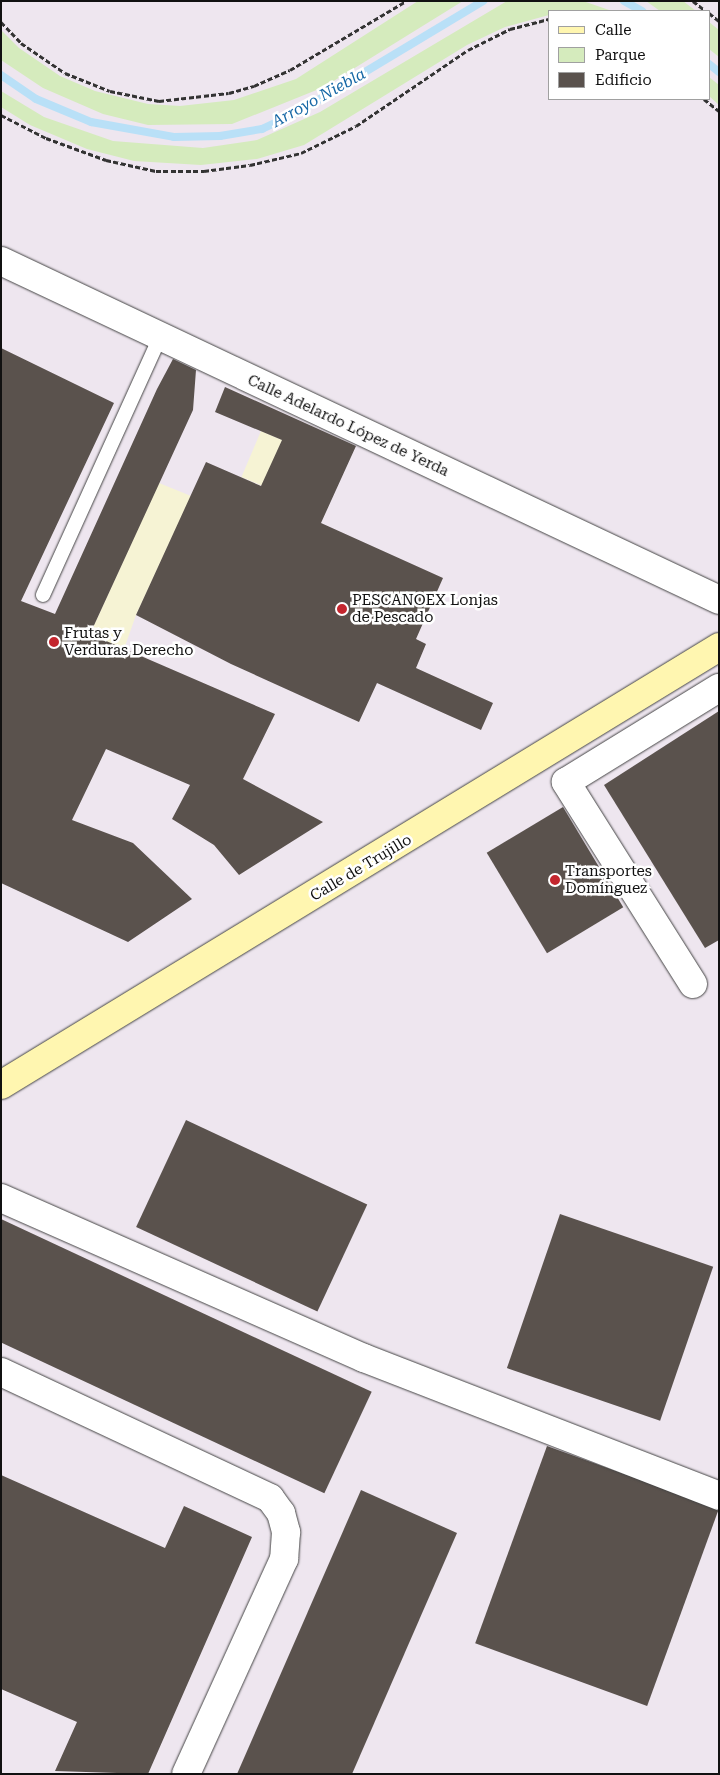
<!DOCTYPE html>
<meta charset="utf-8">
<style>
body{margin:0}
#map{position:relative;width:720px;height:1775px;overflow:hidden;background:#fffdf5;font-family:"Roboto Serif",serif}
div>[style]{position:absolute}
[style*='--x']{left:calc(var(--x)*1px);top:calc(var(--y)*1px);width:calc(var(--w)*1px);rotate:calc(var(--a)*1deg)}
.industrial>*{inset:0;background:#eee6ef}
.farmland>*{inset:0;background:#f6f3d4;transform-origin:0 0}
.green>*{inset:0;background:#d5ebbd}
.stream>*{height:8px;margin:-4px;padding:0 4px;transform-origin:4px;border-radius:4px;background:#b9e0f7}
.building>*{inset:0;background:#5a524d;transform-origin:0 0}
.path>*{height:3px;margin-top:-1.5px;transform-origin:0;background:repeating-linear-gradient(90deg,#333 0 5px,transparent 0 7.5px)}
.roads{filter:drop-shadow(0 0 1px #444) drop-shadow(0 0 1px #444)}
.service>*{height:14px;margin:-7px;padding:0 7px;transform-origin:7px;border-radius:7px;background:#fff}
.minor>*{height:28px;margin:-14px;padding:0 14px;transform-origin:14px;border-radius:14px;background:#fff}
.secondary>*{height:28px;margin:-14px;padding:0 14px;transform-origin:14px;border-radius:14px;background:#fff6b0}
.dots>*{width:14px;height:14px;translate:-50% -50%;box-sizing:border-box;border:2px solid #fff;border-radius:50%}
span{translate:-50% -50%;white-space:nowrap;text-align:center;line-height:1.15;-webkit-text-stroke:5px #fff;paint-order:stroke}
.street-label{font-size:15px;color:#111}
.poi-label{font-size:15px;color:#111}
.left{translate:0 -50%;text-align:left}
.water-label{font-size:16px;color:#1768a6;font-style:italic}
.frame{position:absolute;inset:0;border:2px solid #111;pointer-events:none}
.legend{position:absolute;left:548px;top:10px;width:162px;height:90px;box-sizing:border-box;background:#fff;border:1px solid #a0a0a0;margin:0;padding:6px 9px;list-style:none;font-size:15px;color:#111}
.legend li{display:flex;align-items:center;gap:10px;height:25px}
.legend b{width:25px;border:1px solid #a0a0a0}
</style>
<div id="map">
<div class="industrial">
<i style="clip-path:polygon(evenodd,1px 1px,719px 1px,719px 1774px,1px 1774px,1px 1px,549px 11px,709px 11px,709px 99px,549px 99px,549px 11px)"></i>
</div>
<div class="farmland">
<i style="left:261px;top:431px;width:23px;height:50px;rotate:23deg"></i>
<i style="clip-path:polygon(159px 483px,191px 496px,136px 615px,124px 649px,90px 634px)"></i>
</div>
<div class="green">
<i style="clip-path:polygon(418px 1px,463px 1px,324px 87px,232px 124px,148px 125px,103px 114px,43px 88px,1px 60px,1px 30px,19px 48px,60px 76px,95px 91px,148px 104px,180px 106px,234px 100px,296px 79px)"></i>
<i style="clip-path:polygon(507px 1px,583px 1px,612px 11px,549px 11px,549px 15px,505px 27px,467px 45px,304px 145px,257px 159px,201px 165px,134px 161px,87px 149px,30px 125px,1px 107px,1px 91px,44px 117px,113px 141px,203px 148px,257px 140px,320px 112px)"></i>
<i style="clip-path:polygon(646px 1px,683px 1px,696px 11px,660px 11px)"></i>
<i style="clip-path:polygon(709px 22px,719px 30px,719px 57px,709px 49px)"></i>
<i style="clip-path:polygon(709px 77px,719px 85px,719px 105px,709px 96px)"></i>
</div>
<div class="stream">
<i style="--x:624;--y:1;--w:21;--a:29"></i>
<i style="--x:709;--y:64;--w:13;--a:39"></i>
<i style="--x:1;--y:75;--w:42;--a:34.4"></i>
<i style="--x:36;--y:99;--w:60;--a:22.7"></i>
<i style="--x:91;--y:122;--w:84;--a:10.2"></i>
<i style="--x:174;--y:137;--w:46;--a:-1.2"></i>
<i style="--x:220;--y:136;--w:43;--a:-9.5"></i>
<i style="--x:262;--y:129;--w:42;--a:-25.3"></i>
<i style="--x:300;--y:111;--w:214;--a:-31"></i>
</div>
<div class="building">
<i style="clip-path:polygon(1px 348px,114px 403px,21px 601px,55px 614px,157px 389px,173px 359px,196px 370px,193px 410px,90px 634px,275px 714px,243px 779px,323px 822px,239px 875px,214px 845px,172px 819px,190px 785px,106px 749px,72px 820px,133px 843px,192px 899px,128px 942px,1px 883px)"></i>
<i style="clip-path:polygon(225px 387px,356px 446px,321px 523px,443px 578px,416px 639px,426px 644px,416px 668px,493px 703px,481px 730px,377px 683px,359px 722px,231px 664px,136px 615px,206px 462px,261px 486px,282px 440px,215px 412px)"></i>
<i style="clip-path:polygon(719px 711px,719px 940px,705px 948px,604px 785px)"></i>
<i style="left:563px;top:807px;width:117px;height:89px;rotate:59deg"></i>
<i style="left:186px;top:1120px;width:200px;height:118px;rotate:25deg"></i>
<i style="left:560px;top:1214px;width:162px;height:163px;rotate:19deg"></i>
<i style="left:1px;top:1219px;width:409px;height:112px;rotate:25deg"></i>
<i style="left:547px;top:1446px;width:183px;height:210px;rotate:20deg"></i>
<i style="clip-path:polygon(1px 1475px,165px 1548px,184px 1506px,252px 1537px,148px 1774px,55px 1771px,77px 1722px,1px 1689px)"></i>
<i style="clip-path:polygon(361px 1490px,457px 1533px,352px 1774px,237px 1774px)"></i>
</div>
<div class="path">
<i style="--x:693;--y:1;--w:16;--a:38"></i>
<i style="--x:709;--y:13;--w:13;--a:39"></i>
<i style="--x:1;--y:22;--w:29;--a:46"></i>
<i style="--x:21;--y:43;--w:53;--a:34.3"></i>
<i style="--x:65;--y:73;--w:48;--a:21.8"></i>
<i style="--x:110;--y:91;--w:50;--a:11.5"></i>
<i style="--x:159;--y:101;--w:70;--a:-6.5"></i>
<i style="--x:229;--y:93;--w:26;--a:-16"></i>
<i style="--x:254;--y:86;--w:39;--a:-24"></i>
<i style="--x:290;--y:70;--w:135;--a:-30.7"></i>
<i style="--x:704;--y:99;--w:19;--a:39"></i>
<i style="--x:1;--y:115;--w:51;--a:27.1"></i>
<i style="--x:46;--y:138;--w:64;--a:20.1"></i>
<i style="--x:106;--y:160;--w:51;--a:12.4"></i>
<i style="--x:156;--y:171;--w:48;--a:0"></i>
<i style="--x:204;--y:171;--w:46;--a:-7.4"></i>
<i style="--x:250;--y:165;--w:52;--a:-13.2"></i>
<i style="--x:301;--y:153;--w:61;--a:-26.1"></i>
<i style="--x:356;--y:126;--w:135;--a:-34.2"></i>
<i style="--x:468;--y:50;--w:47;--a:-26.6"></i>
<i style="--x:510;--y:29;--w:40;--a:-14.4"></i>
</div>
<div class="roads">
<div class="service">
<i style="--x:43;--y:595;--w:283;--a:-65.6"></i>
</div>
<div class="minor">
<i style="--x:1;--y:261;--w:794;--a:25.27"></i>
<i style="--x:693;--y:984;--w:239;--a:-122.2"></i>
<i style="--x:566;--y:782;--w:180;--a:-31.6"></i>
<i style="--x:1;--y:1198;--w:397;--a:23.8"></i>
<i style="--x:364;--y:1358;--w:381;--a:21.2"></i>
<i style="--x:1;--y:1372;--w:297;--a:25.1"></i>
<i style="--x:270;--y:1498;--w:19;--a:54"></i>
<i style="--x:281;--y:1513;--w:20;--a:75"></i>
<i style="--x:286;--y:1532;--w:27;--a:94"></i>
<i style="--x:284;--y:1559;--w:236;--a:114.5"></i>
</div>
<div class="secondary">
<i style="--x:1;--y:1085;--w:841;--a:-31.38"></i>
</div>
</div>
<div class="dots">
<i style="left:342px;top:609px;background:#c4262e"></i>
<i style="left:54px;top:642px;background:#c4262e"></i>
<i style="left:555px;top:880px;background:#c4262e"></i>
</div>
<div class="street-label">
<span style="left:348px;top:426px;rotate:25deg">Calle Adelardo López de Yerda</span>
<span style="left:361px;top:868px;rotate:-31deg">Calle de Trujillo</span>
</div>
<div class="poi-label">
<span class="left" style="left:352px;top:609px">PESCANOEX Lonjas<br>de Pescado</span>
<span class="left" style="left:64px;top:642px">Frutas y<br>Verduras Derecho</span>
<span class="left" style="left:565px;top:880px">Transportes<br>Domínguez</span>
</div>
<div class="water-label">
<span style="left:319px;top:98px;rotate:-29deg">Arroyo Niebla</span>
</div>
<div class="frame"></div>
<ul class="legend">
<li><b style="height:6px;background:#fff6b0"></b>Calle</li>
<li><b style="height:14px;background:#d5ebbd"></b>Parque</li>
<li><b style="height:14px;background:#5a524d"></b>Edificio</li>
</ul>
</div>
